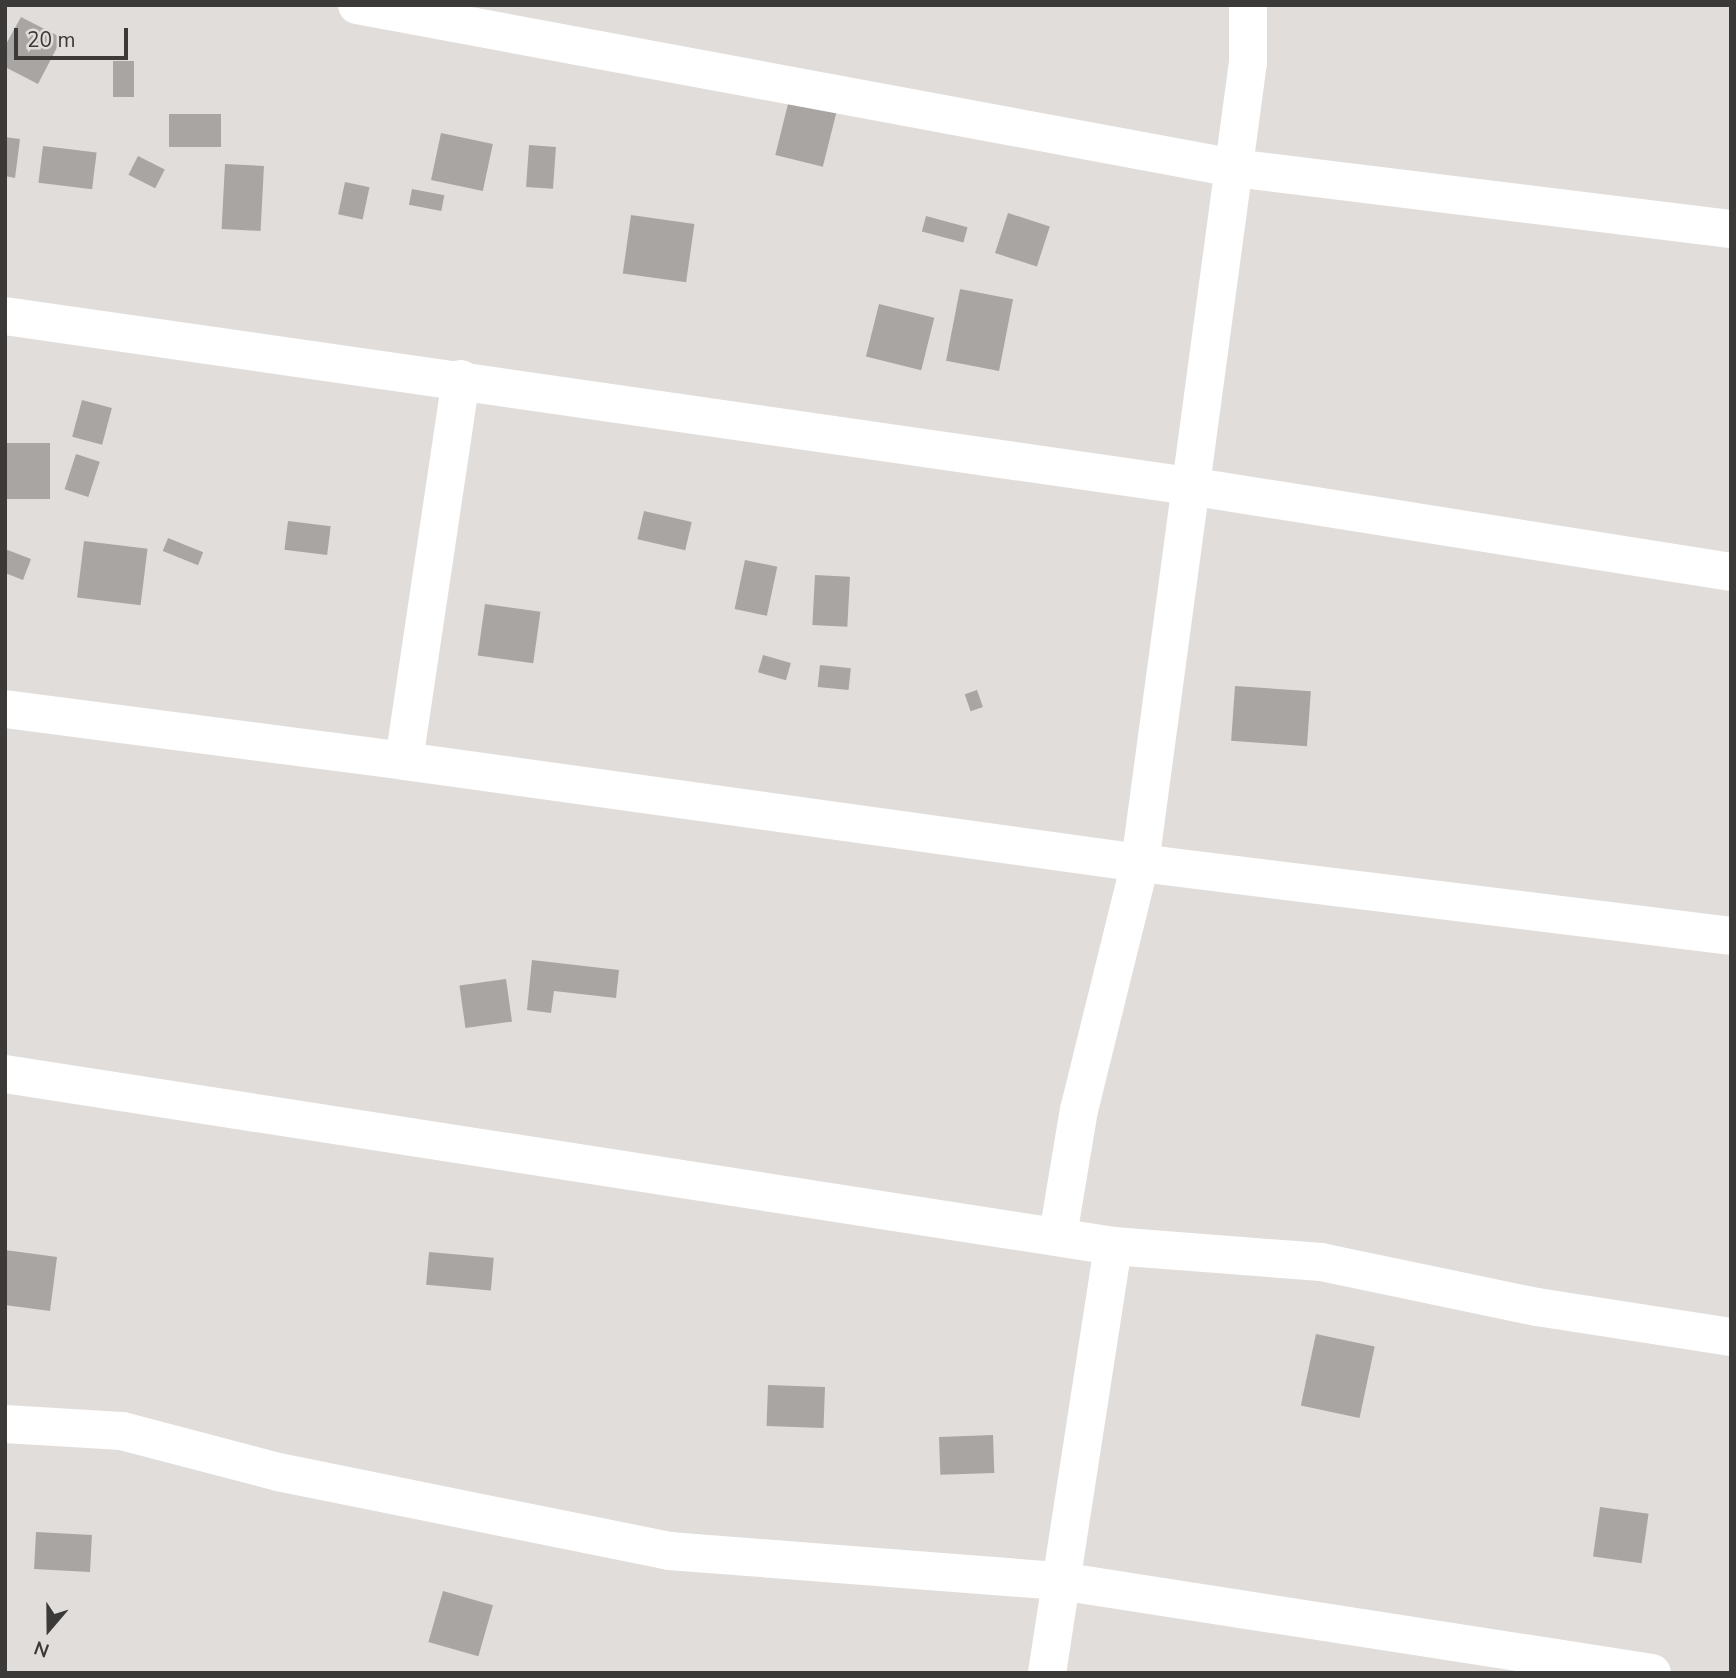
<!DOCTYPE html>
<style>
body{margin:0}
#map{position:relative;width:1736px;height:1678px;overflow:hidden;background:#e1ddda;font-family:"Nunito Sans",sans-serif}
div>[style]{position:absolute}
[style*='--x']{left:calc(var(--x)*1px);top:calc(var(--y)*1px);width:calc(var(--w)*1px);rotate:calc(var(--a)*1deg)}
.building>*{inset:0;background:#a9a5a2;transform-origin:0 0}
.minor>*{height:38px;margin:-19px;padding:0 19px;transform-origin:19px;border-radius:19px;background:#fff}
span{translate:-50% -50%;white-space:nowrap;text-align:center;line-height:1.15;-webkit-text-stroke:7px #e1ddda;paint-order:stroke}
.frame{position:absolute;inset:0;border:7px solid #3c3a39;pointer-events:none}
.north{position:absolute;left:14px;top:1594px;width:70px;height:70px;-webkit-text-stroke:5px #e1ddda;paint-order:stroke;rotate:200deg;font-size:19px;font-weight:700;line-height:28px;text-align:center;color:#3c3a39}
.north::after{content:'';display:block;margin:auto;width:24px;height:32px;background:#3c3a39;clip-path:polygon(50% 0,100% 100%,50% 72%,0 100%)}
.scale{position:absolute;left:14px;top:28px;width:114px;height:32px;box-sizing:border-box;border:4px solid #3c3a39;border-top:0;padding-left:9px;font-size:21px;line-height:24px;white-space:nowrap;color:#3c3a39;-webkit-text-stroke:5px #e1ddda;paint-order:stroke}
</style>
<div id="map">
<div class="building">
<i style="clip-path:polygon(21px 17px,62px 38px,38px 84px,5px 67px,5px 46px)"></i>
<i style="left:113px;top:61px;width:21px;height:36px"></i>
<i style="left:792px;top:88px;width:49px;height:69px;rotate:14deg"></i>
<i style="left:169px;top:114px;width:52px;height:33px"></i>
<i style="left:441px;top:133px;width:53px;height:48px;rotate:12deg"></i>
<i style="clip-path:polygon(5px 137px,20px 139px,15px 178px,5px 176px)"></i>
<i style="left:529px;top:145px;width:27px;height:42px;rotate:4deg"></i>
<i style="left:43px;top:146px;width:54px;height:37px;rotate:7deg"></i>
<i style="left:138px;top:156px;width:30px;height:21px;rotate:27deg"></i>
<i style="left:225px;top:164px;width:39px;height:65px;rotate:3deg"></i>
<i style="left:345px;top:182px;width:25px;height:33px;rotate:12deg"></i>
<i style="left:412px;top:189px;width:33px;height:16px;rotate:11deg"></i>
<i style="left:1008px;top:213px;width:44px;height:42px;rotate:18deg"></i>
<i style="left:631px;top:215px;width:64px;height:59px;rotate:8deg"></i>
<i style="left:926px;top:216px;width:43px;height:16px;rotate:15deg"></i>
<i style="left:960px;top:289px;width:54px;height:73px;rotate:11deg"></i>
<i style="left:879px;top:304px;width:57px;height:54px;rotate:14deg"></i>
<i style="left:82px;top:400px;width:31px;height:38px;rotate:15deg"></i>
<i style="left:5px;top:443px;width:45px;height:56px"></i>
<i style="left:76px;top:454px;width:25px;height:37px;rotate:18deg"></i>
<i style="left:644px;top:511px;width:49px;height:29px;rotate:13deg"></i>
<i style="left:288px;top:521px;width:43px;height:29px;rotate:7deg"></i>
<i style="left:168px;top:538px;width:38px;height:14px;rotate:22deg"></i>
<i style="left:84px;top:541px;width:64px;height:57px;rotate:7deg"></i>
<i style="clip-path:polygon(5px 549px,31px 559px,23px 580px,5px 573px)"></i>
<i style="left:745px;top:560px;width:33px;height:50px;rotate:12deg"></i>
<i style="left:815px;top:575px;width:35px;height:50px;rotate:3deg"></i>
<i style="left:485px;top:604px;width:56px;height:52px;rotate:8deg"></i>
<i style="left:763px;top:655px;width:29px;height:18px;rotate:16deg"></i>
<i style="left:820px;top:665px;width:31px;height:22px;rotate:6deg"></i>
<i style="left:1235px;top:686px;width:76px;height:55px;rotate:4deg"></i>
<i style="left:977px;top:690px;width:18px;height:13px;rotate:71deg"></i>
<i style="clip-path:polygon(532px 960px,619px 970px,616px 998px,554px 991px,551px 1013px,527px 1010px)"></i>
<i style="left:506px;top:979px;width:43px;height:47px;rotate:82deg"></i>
<i style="clip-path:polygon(5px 1250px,57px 1257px,50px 1311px,5px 1305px)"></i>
<i style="left:429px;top:1252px;width:65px;height:33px;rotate:5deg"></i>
<i style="left:1316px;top:1334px;width:60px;height:73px;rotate:12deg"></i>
<i style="left:768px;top:1385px;width:57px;height:41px;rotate:2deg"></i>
<i style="left:993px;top:1435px;width:38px;height:54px;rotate:88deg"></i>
<i style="left:1600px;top:1507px;width:49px;height:50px;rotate:8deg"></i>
<i style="left:36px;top:1532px;width:56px;height:37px;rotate:3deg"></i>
<i style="left:443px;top:1591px;width:52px;height:53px;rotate:16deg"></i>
</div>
<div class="minor">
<i style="--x:357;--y:5;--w:892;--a:10.53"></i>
<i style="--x:1234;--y:168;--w:501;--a:7"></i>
<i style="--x:5;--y:316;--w:1196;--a:8.17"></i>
<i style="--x:1189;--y:486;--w:549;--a:9.02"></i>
<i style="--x:461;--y:379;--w:386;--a:98.5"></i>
<i style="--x:404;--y:761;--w:743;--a:7.89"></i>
<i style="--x:1140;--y:863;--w:595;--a:7.04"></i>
<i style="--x:5;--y:709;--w:402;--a:7.4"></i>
<i style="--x:5;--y:1074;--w:1121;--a:8.82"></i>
<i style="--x:1113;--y:1246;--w:209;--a:4.4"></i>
<i style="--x:1321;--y:1262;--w:221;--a:11.8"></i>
<i style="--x:1537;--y:1307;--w:196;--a:8.8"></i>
<i style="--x:1058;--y:1235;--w:127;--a:-80.5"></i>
<i style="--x:1079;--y:1110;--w:254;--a:-76.1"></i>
<i style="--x:1140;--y:863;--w:808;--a:-82.32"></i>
<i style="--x:1248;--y:62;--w:57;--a:-90"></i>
<i style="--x:5;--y:1424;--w:117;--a:3.4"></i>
<i style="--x:122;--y:1431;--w:161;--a:14.7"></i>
<i style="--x:278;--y:1472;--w:399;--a:11.4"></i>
<i style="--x:669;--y:1551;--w:392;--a:4.4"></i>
<i style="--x:1060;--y:1581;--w:599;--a:8.83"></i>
<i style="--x:1047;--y:1673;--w:432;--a:-81.2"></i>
</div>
<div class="frame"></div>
<div class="north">N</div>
<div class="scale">20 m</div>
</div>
